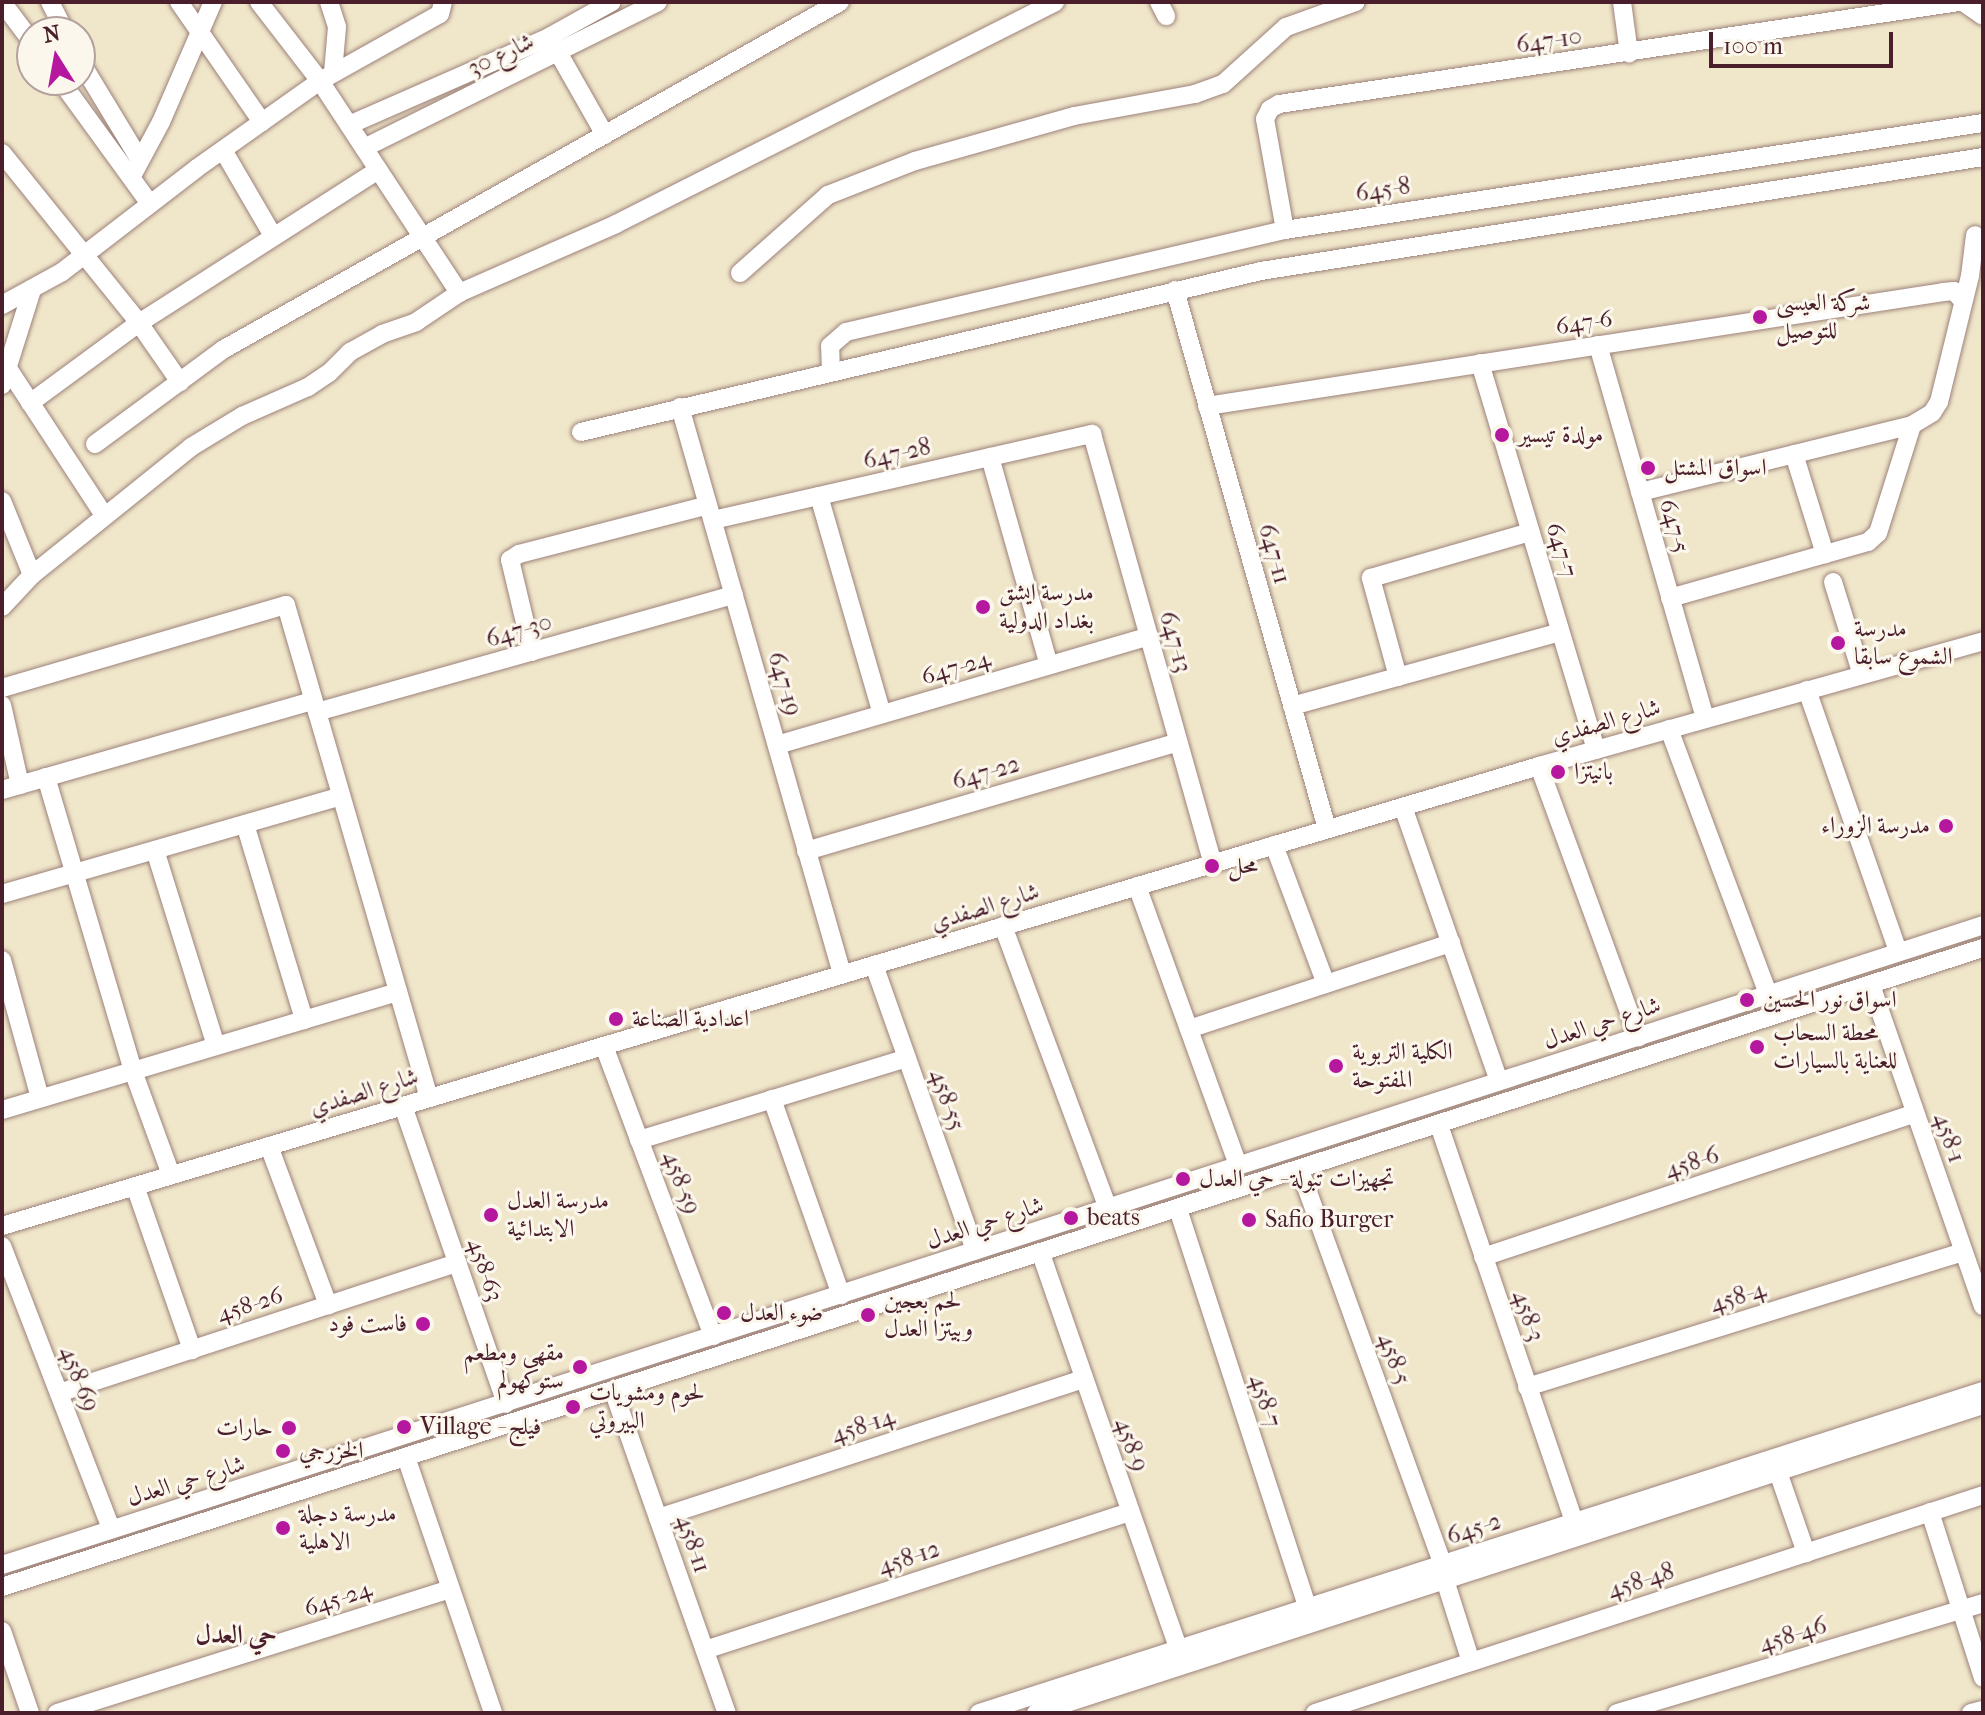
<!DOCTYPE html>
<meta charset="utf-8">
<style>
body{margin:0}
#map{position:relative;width:1985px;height:1715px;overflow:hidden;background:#f0e6ca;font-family:"IM FELL French Canon",Amiri,serif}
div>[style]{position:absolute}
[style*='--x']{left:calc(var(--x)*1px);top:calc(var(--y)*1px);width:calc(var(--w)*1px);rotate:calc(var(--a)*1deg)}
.roads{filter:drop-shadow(0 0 2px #9d827a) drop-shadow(0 0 2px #9d827a)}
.minor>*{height:18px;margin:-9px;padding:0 9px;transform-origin:9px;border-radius:9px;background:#fff}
.dots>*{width:22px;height:22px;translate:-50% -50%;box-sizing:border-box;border:4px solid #fbf7ec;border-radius:50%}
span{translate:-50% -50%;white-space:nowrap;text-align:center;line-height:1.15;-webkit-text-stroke:6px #fbf7ec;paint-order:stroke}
.street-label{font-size:24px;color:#4a1f2b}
.poi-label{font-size:24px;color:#4a1f2b}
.left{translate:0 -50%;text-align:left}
.right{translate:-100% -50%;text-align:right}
.neighbourhood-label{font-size:26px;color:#4a1f2b;font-weight:700}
.frame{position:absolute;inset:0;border:4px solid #4a1f2b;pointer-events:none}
.north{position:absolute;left:16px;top:16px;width:80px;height:80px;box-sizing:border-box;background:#fbf7ec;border:2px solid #b4a19f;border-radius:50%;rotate:349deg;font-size:22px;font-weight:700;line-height:32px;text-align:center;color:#4a1f2b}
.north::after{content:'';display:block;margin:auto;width:28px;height:36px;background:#b5179e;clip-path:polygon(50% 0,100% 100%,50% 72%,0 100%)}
.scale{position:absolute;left:1709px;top:32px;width:184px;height:36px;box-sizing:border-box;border:4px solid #4a1f2b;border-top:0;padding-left:10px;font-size:24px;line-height:28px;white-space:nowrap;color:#4a1f2b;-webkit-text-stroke:6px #fbf7ec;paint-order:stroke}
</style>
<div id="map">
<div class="roads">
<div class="minor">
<i style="--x:2;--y:2;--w:50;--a:53.1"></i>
<i style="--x:50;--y:2;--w:34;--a:63"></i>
<i style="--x:179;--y:2;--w:146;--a:55.3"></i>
<i style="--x:259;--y:2;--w:100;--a:52.3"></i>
<i style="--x:320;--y:81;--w:254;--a:56.7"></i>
<i style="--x:329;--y:2;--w:26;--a:72"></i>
<i style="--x:337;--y:27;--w:46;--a:95"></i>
<i style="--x:1159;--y:2;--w:16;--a:63"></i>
<i style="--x:1622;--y:2;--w:52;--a:82.3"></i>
<i style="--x:1963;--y:2;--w:24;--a:35"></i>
<i style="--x:559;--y:54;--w:93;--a:60.4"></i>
<i style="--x:80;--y:61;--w:116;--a:58.8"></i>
<i style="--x:60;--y:80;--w:153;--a:54"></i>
<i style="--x:349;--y:125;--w:216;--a:-23.7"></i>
<i style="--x:547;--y:38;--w:74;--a:-29"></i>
<i style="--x:364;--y:148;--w:328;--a:-26.4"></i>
<i style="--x:223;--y:150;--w:99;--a:59.8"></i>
<i style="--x:2;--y:153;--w:218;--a:51.1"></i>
<i style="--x:139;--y:323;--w:72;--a:55.2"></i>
<i style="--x:132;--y:176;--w:61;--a:-61.8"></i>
<i style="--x:161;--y:122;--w:131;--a:-66.6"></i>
<i style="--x:1285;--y:230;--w:113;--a:-100.2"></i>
<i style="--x:1265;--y:119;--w:11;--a:-63"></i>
<i style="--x:1270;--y:109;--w:10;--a:-29"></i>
<i style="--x:1279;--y:104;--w:688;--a:-8.53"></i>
<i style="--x:740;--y:273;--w:118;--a:-41.6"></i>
<i style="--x:828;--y:195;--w:93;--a:-21.3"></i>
<i style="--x:915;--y:161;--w:165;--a:-15.8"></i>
<i style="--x:1074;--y:116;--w:123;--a:-10.3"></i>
<i style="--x:1195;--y:94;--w:30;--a:-20"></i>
<i style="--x:1223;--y:84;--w:85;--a:-42.1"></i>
<i style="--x:1286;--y:27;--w:74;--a:-19.7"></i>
<i style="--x:1175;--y:290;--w:560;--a:74.25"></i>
<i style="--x:2;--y:305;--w:68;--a:-28.8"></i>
<i style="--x:62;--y:272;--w:170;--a:-37.6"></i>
<i style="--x:197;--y:168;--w:151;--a:-35.3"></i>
<i style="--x:320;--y:81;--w:137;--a:-29.2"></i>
<i style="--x:440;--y:14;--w:12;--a:-76"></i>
<i style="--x:1598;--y:345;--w:389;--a:74"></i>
<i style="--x:1480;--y:363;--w:404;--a:73.3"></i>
<i style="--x:9;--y:370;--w:173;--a:56.8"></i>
<i style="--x:831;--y:372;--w:26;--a:-92"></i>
<i style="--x:830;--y:346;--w:21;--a:-41"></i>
<i style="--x:846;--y:332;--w:451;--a:-13.1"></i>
<i style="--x:1285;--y:230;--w:706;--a:-8.72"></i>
<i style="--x:2;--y:385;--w:100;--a:-72.5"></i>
<i style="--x:30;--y:403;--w:135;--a:-36.3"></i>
<i style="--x:139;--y:323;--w:284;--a:-32.6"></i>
<i style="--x:1207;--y:406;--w:745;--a:-8.8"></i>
<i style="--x:1943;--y:292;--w:11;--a:-5"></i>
<i style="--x:1954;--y:291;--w:13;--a:48"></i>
<i style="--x:680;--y:407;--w:590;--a:74.05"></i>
<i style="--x:581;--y:432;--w:699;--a:-13.32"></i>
<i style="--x:1261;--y:271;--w:731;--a:-8.97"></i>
<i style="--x:95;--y:444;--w:160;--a:-36.4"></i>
<i style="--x:224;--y:349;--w:707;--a:-29.39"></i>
<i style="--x:1794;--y:454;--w:105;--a:72.8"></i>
<i style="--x:990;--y:457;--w:216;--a:74.2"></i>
<i style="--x:1640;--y:492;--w:280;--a:-13.8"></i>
<i style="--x:819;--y:496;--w:227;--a:73.9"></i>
<i style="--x:2;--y:501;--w:80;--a:67.9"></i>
<i style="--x:713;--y:520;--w:389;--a:-12.8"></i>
<i style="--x:1092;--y:434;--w:447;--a:74.3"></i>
<i style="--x:1833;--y:582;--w:97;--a:72.7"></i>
<i style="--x:1670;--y:598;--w:206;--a:-15.8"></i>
<i style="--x:1868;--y:542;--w:13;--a:-42"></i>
<i style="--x:1878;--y:533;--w:113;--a:-72.5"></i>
<i style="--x:1912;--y:425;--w:23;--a:-31"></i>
<i style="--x:1932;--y:413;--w:13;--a:-58"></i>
<i style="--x:1939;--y:402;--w:130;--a:-76.2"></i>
<i style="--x:1970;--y:276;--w:41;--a:-83"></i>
<i style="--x:2;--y:607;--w:44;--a:-46.8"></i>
<i style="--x:32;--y:575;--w:204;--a:-38.8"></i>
<i style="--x:191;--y:447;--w:60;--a:-31.3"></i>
<i style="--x:242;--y:416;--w:72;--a:-23.7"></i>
<i style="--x:308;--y:387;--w:25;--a:-34"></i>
<i style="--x:329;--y:373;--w:30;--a:-45"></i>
<i style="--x:350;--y:352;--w:37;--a:-29"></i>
<i style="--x:382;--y:334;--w:36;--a:-19"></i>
<i style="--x:416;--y:322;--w:52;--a:-34"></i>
<i style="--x:459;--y:293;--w:171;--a:-23.7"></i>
<i style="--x:616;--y:224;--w:492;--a:-26.8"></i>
<i style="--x:532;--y:652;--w:95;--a:-103.4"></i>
<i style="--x:510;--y:560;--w:11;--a:-34"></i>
<i style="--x:519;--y:554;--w:195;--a:-14.5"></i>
<i style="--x:1398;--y:677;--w:103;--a:-105.3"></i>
<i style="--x:1371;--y:578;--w:166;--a:-16.1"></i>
<i style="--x:2;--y:688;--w:296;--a:-16.3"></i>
<i style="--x:286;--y:605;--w:513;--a:73.82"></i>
<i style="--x:1807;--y:690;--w:277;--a:70.8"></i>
<i style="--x:2;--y:705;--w:82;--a:77.3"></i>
<i style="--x:1292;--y:706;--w:278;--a:-15.4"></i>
<i style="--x:317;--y:712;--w:433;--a:-15.7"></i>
<i style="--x:1669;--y:729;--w:283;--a:69.5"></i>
<i style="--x:777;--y:745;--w:388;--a:-16.3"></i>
<i style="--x:1539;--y:766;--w:289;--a:69.9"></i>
<i style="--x:46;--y:777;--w:307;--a:73.5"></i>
<i style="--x:133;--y:1071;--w:111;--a:69.9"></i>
<i style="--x:2;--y:790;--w:323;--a:-16"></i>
<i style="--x:1403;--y:807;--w:290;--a:70.7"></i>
<i style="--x:245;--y:824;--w:205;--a:73.2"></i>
<i style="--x:1274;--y:845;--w:148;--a:69.5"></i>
<i style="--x:155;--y:850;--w:205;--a:72.7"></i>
<i style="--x:806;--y:851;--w:388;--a:-16.3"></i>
<i style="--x:1137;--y:886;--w:297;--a:70.1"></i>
<i style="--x:2;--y:894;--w:353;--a:-16.1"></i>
<i style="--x:1003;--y:926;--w:301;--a:69.6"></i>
<i style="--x:2;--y:960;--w:143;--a:74.6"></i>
<i style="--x:874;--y:965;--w:303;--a:70.5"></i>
<i style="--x:1871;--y:985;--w:340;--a:70.8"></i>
<i style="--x:1189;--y:1029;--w:276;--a:-18.2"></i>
<i style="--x:604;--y:1046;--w:310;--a:69.4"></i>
<i style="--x:772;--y:1099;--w:208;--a:70.6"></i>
<i style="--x:403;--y:1106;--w:315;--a:70.9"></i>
<i style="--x:2;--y:1110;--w:413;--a:-16.6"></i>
<i style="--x:1439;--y:1125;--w:418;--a:71.2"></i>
<i style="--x:639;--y:1140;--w:280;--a:-17"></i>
<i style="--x:269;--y:1146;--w:170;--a:69.6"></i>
<i style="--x:1300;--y:1170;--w:419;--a:70.1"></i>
<i style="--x:135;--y:1186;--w:174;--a:70.8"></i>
<i style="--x:1178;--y:1209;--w:418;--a:72"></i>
<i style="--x:2;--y:1226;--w:1604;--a:-16.66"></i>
<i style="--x:1539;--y:766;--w:461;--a:-15.7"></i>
<i style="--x:2;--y:1246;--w:303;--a:68.9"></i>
<i style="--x:1041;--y:1254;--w:419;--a:70.8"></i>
<i style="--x:1483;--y:1257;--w:455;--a:-18.4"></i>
<i style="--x:1527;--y:1387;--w:456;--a:-17.2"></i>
<i style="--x:613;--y:1390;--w:343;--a:70.6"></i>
<i style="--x:59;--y:1393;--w:419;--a:-18.1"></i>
<i style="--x:406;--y:1457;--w:270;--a:71.2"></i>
<i style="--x:1778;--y:1472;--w:86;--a:70.9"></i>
<i style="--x:1930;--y:1512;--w:174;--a:72.3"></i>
<i style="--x:658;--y:1518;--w:447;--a:-18.1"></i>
<i style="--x:2;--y:1565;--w:2082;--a:-17.9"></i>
<i style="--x:1445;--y:1580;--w:86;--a:72.4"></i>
<i style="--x:2;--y:1587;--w:2082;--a:-17.88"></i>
<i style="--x:2;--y:1631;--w:87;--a:71.1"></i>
<i style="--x:705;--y:1650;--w:446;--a:-18"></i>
<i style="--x:57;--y:1713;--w:412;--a:-17.5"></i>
<i style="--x:979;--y:1713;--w:1054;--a:-17.78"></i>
<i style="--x:1036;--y:1713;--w:996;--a:-18.02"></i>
<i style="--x:1315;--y:1713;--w:703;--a:-18.07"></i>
<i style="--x:1617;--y:1713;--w:382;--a:-16.7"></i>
<i style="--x:1971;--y:1713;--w:12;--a:-14"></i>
</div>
</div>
<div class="dots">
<i style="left:1760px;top:317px;background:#b5179e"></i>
<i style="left:1502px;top:435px;background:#b5179e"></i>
<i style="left:1648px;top:468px;background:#b5179e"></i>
<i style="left:983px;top:607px;background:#b5179e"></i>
<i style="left:1838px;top:643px;background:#b5179e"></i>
<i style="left:1558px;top:772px;background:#b5179e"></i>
<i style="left:1946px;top:826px;background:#b5179e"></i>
<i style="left:1212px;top:866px;background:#b5179e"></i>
<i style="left:1747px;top:1000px;background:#b5179e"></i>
<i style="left:616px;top:1019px;background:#b5179e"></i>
<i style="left:1757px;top:1047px;background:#b5179e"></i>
<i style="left:1336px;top:1066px;background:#b5179e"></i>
<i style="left:1183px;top:1179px;background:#b5179e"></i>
<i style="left:491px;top:1215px;background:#b5179e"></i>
<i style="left:1071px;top:1218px;background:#b5179e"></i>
<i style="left:1249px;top:1220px;background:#b5179e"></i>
<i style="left:724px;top:1313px;background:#b5179e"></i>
<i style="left:868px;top:1315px;background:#b5179e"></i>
<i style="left:423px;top:1324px;background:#b5179e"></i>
<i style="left:580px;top:1367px;background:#b5179e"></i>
<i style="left:573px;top:1407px;background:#b5179e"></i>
<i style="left:404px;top:1427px;background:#b5179e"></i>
<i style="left:289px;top:1428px;background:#b5179e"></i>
<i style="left:283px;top:1451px;background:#b5179e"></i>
<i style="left:283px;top:1528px;background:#b5179e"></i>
</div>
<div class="street-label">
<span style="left:1549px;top:41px;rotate:-8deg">647-10</span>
<span style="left:501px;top:55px;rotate:-26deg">شارع 30</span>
<span style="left:1383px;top:190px;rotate:-9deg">645-8</span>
<span style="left:1584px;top:323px;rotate:-9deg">647-6</span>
<span style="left:897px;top:454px;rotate:-13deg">647-28</span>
<span style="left:1674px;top:526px;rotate:74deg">647-5</span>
<span style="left:1561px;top:550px;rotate:73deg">647-7</span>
<span style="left:1274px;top:554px;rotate:74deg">647-11</span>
<span style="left:519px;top:631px;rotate:-16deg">647-30</span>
<span style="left:1175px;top:642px;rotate:74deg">647-13</span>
<span style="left:956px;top:668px;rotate:-16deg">647-24</span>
<span style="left:784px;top:684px;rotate:74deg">647-19</span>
<span style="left:1606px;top:722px;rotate:-16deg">شارع الصفدي</span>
<span style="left:986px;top:773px;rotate:-16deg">647-22</span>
<span style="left:985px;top:907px;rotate:-17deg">شارع الصفدي</span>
<span style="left:1602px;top:1023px;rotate:-18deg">شارع حي العدل</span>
<span style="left:364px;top:1092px;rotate:-17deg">شارع الصفدي</span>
<span style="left:947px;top:1100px;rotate:71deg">458-55</span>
<span style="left:1949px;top:1138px;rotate:71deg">458-1</span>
<span style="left:1692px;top:1163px;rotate:-18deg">458-6</span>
<span style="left:681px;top:1183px;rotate:70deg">458-59</span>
<span style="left:985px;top:1223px;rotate:-18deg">شارع حي العدل</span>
<span style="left:485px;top:1270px;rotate:71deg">458-63</span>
<span style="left:1738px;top:1297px;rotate:-17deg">458-4</span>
<span style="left:250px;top:1305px;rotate:-18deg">458-26</span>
<span style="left:1528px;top:1316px;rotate:71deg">458-3</span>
<span style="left:1394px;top:1359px;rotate:70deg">458-5</span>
<span style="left:79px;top:1379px;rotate:69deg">458-69</span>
<span style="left:1265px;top:1401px;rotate:72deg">458-7</span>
<span style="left:863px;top:1426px;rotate:-18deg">458-14</span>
<span style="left:1131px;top:1445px;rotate:71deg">458-9</span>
<span style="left:186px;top:1481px;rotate:-17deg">شارع حي العدل</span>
<span style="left:1474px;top:1529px;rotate:-18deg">645-2</span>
<span style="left:693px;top:1544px;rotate:71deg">458-11</span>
<span style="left:909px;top:1558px;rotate:-18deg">458-12</span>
<span style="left:1641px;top:1581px;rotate:-18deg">458-48</span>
<span style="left:338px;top:1599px;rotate:-18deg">645-24</span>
<span style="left:1793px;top:1635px;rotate:-17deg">458-46</span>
</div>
<div class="poi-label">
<span class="left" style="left:1776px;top:317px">شركة العيسى<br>للتوصيل</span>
<span class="left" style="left:1518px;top:435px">مولدة تيسير</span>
<span class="left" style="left:1664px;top:468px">اسواق المشتل</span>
<span class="left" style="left:999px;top:607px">مدرسة ايشق<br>بغداد الدولية</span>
<span class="left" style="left:1854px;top:643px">مدرسة<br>الشموع سابقا</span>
<span class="left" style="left:1574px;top:772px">بانيتزا</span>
<span class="right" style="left:1930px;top:826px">مدرسة الزوراء</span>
<span class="left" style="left:1228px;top:866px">محل</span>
<span class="left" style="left:1763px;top:1000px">اسواق نور الحسين</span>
<span class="left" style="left:632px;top:1019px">اعدادية الصناعة</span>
<span class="left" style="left:1773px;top:1047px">محطة السحاب<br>للعناية بالسيارات</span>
<span class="left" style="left:1352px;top:1066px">الكلية التربوية<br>المفتوحة</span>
<span class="left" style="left:1199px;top:1179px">تجهيزات تبولة - حي العدل</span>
<span class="left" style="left:507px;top:1215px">مدرسة العدل<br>الابتدائية</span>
<span class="left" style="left:1087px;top:1218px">beats</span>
<span class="left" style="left:1265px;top:1220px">Safio Burger</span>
<span class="left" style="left:884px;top:1315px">لحم بعجين<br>وبيتزا العدل</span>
<span class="left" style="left:740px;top:1313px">ضوء العدل</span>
<span class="right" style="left:407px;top:1324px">فاست فود</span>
<span class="right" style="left:564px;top:1367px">مقهى ومطعم<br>ستوكهولم</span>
<span class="left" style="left:589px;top:1407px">لحوم ومشويات<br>البيروتي</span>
<span class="left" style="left:420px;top:1427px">Village - فيلج</span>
<span class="right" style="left:273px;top:1428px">حارات</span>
<span class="left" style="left:299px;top:1451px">الخزرجي</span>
<span class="left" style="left:299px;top:1528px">مدرسة دجلة<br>الاهلية</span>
</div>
<div class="neighbourhood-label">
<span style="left:236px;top:1635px">حي العدل</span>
</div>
<div class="frame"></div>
<div class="north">N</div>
<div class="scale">100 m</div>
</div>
